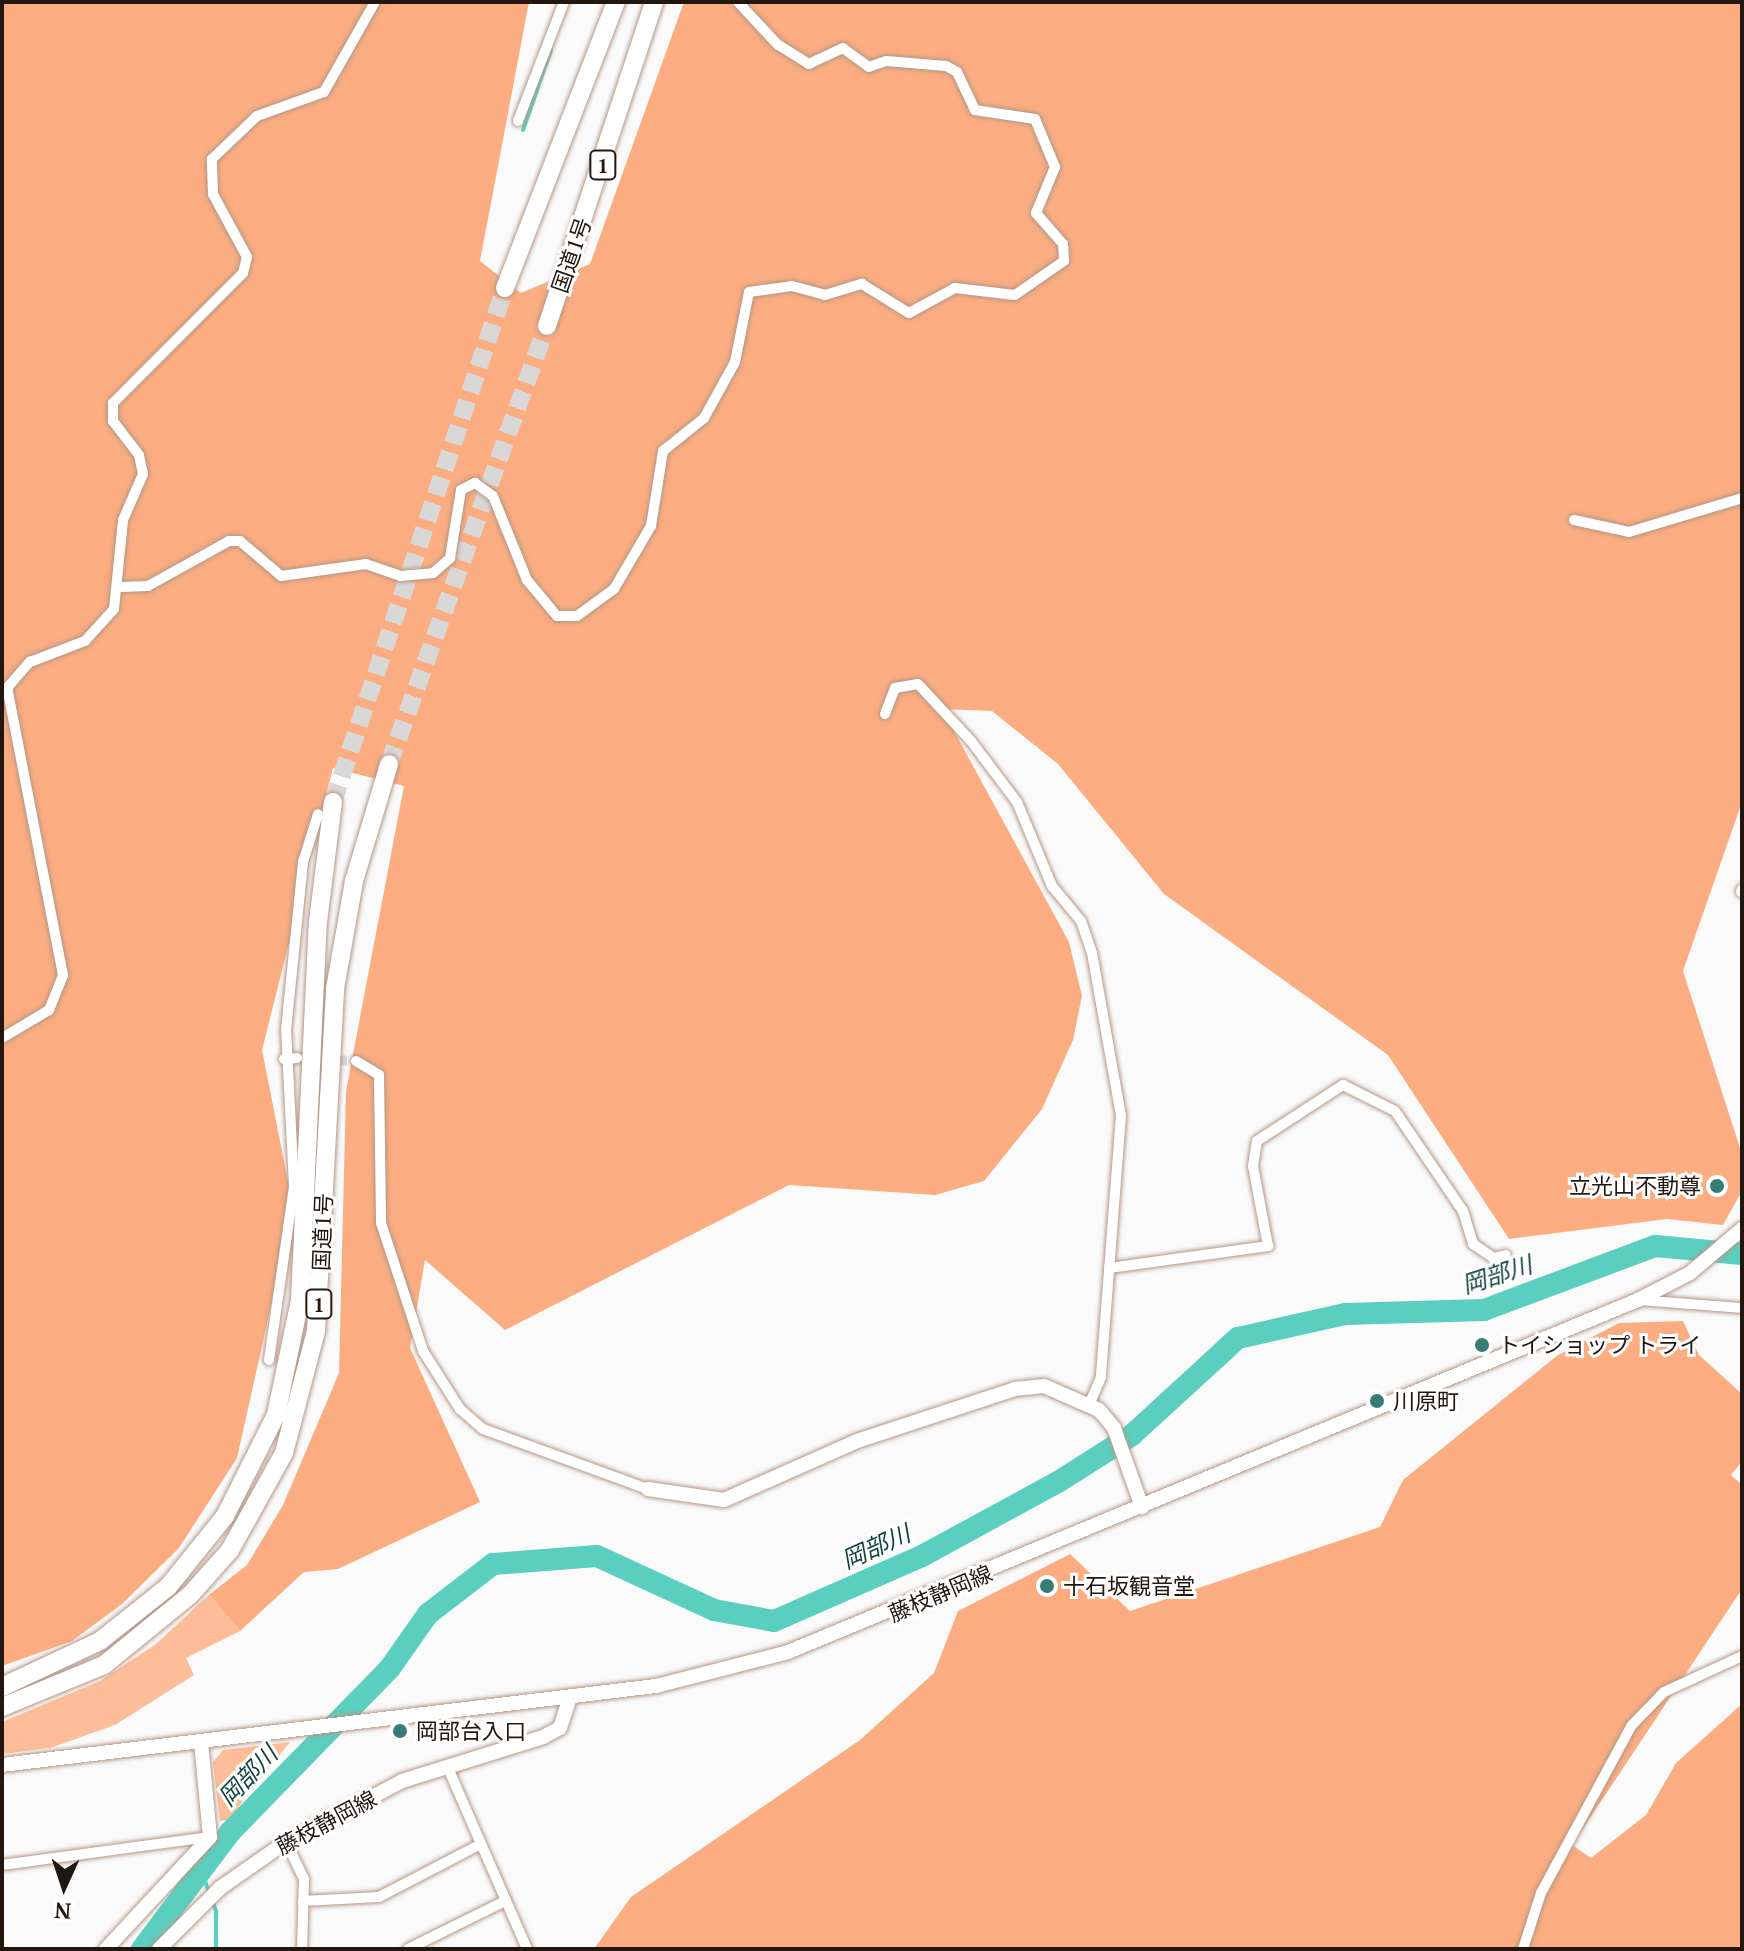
<!DOCTYPE html>
<meta charset="utf-8">
<style>
body{margin:0}
#map{position:relative;width:1744px;height:1951px;overflow:hidden;background:#fafafa;font-family:"PT Serif","Noto Sans JP",serif}
div>[style]{position:absolute}
[style*='--x']{left:calc(var(--x)*1px);top:calc(var(--y)*1px);width:calc(var(--w)*1px);rotate:calc(var(--a)*1deg)}
.green>*{inset:0;background:#fdbd99}
.forest>*{inset:0;background:#fbad81}
.stream>*{height:4px;margin:-2px;padding:0 2px;transform-origin:2px;border-radius:2px;background:#5acfbf}
.river>*{height:22px;margin:-11px;padding:0 11px;transform-origin:11px;border-radius:11px;background:#5acfbf}
.street-tunnel>*{height:10px;margin-top:-5px;transform-origin:0;background:repeating-linear-gradient(90deg,#dad8d7 0 10px,transparent 0 15px)}
.highway-tunnel>*{height:18px;margin-top:-9px;transform-origin:0;background:repeating-linear-gradient(90deg,#dad8d7 0 18px,transparent 0 27px)}
.roads{filter:drop-shadow(0 0 2px #b59685) drop-shadow(0 0 2px #b59685)}
.street>*{height:10px;margin:-5px;padding:0 5px;transform-origin:5px;border-radius:5px;background:#fff}
.secondary>*{height:14px;margin:-7px;padding:0 7px;transform-origin:7px;border-radius:7px;background:#fff}
.highway>*{height:18px;margin:-9px;padding:0 9px;transform-origin:9px;border-radius:9px;background:#fff}
.dots>*{width:22px;height:22px;translate:-50% -50%;box-sizing:border-box;border:4px solid #fff;border-radius:50%}
span{translate:-50% -50%;white-space:nowrap;text-align:center;line-height:1.15;-webkit-text-stroke:6px #fff;paint-order:stroke}
.shield-label span{padding:2px 6px;background:#fff;border:2px solid;border-radius:6px;-webkit-text-stroke-width:0}
.shield-label{font-size:20px;color:#22160f;font-weight:700}
.street-label{font-size:22px;color:#22160f}
.poi-label{font-size:22px;color:#22160f}
.right{translate:-100% -50%;text-align:right}
.left{translate:0 -50%;text-align:left}
.water-label{font-size:24px;color:#11463f;font-style:italic}
.frame{position:absolute;inset:0;border:4px solid #22160f;pointer-events:none}
.north{position:absolute;left:24px;top:1847px;width:80px;height:80px;-webkit-text-stroke:6px #fff;paint-order:stroke;rotate:183deg;font-size:22px;font-weight:700;line-height:32px;text-align:center;color:#22160f}
.north::after{content:'';display:block;margin:auto;width:28px;height:36px;background:#22160f;clip-path:polygon(50% 0,100% 100%,50% 72%,0 100%)}
</style>
<div id="map">
<div class="green">
<i style="clip-path:polygon(211px 1593px,240px 1631px,186px 1658px,194px 1675px,115px 1725px,50px 1748px,2px 1754px,2px 1722px,100px 1681px,156px 1644px)"></i>
<i style="clip-path:polygon(290px 1742px,228px 1820px,220px 1821px,213px 1762px,223px 1750px)"></i>
</div>
<div class="forest">
<i style="clip-path:polygon(2px 2px,529px 2px,480px 261px,521px 293px,590px 264px,684px 2px,1742px 2px,1742px 802px,1683px 971px,1741px 1151px,1742px 1191px,1723px 1225px,1667px 1219px,1509px 1239px,1388px 1055px,1164px 894px,1058px 764px,992px 711px,942px 709px,1069px 942px,1082px 996px,1073px 1040px,1042px 1109px,984px 1181px,935px 1195px,789px 1185px,505px 1330px,425px 1260px,410px 1348px,480px 1502px,338px 1569px,304px 1572px,240px 1631px,210px 1594px,247px 1565px,283px 1505px,339px 1373px,346px 1091px,404px 786px,333px 768px,262px 1050px,293px 1207px,237px 1458px,179px 1548px,122px 1604px,72px 1641px,2px 1666px)"></i>
<i style="clip-path:polygon(1683px 1321px,1699px 1355px,1742px 1394px,1742px 1461px,1731px 1475px,1742px 1485px,1742px 1589px,1572px 1845px,1591px 1858px,1646px 1815px,1676px 1763px,1742px 1704px,1742px 1949px,594px 1949px,631px 1897px,860px 1740px,934px 1673px,958px 1611px,1070px 1554px,1130px 1611px,1380px 1527px,1403px 1480px,1558px 1355px,1619px 1323px)"></i>
</div>
<div class="stream">
<i style="--x:523;--y:130;--w:85;--a:-70.7"></i>
<i style="--x:202;--y:1873;--w:40;--a:69.8"></i>
<i style="--x:216;--y:1911;--w:38;--a:90"></i>
</div>
<div class="river">
<i style="--x:142;--y:1949;--w:148;--a:-53"></i>
<i style="--x:231;--y:1831;--w:228;--a:-45.7"></i>
<i style="--x:390;--y:1668;--w:66;--a:-54.9"></i>
<i style="--x:428;--y:1614;--w:82;--a:-37.6"></i>
<i style="--x:493;--y:1564;--w:104;--a:-4.4"></i>
<i style="--x:597;--y:1556;--w:129;--a:24.8"></i>
<i style="--x:714;--y:1610;--w:61;--a:10.4"></i>
<i style="--x:774;--y:1621;--w:162;--a:-23.7"></i>
<i style="--x:922;--y:1556;--w:155;--a:-28.6"></i>
<i style="--x:1058;--y:1482;--w:88;--a:-32.4"></i>
<i style="--x:1132;--y:1435;--w:144;--a:-42.5"></i>
<i style="--x:1238;--y:1338;--w:110;--a:-12.6"></i>
<i style="--x:1345;--y:1314;--w:139;--a:-1.6"></i>
<i style="--x:1484;--y:1310;--w:183;--a:-20.5"></i>
<i style="--x:1655;--y:1246;--w:87;--a:5.3"></i>
</div>
<div class="street-tunnel">
<i style="--x:307;--y:1059;--w:49;--a:2.3"></i>
</div>
<div class="highway-tunnel">
<i style="--x:389;--y:764;--w:466;--a:-70.2"></i>
<i style="--x:333;--y:802;--w:542;--a:-71.5"></i>
</div>
<div class="roads">
<div class="street">
<i style="--x:518;--y:121;--w:128;--a:-68.9"></i>
<i style="--x:1574;--y:520;--w:56;--a:12.3"></i>
<i style="--x:1629;--y:532;--w:118;--a:-16.7"></i>
<i style="--x:121;--y:587;--w:27;--a:-2"></i>
<i style="--x:148;--y:586;--w:93;--a:-29.1"></i>
<i style="--x:229;--y:541;--w:11;--a:0"></i>
<i style="--x:240;--y:541;--w:54;--a:40.5"></i>
<i style="--x:281;--y:576;--w:86;--a:-8"></i>
<i style="--x:366;--y:564;--w:36;--a:19"></i>
<i style="--x:400;--y:576;--w:33;--a:-5"></i>
<i style="--x:433;--y:573;--w:23;--a:-41"></i>
<i style="--x:450;--y:558;--w:69;--a:-80.8"></i>
<i style="--x:461;--y:490;--w:16;--a:-27"></i>
<i style="--x:475;--y:483;--w:22;--a:36"></i>
<i style="--x:493;--y:496;--w:91;--a:68"></i>
<i style="--x:527;--y:580;--w:47;--a:50.2"></i>
<i style="--x:557;--y:616;--w:20;--a:0"></i>
<i style="--x:577;--y:616;--w:46;--a:-36.1"></i>
<i style="--x:614;--y:589;--w:73;--a:-59.6"></i>
<i style="--x:651;--y:526;--w:76;--a:-80.9"></i>
<i style="--x:663;--y:451;--w:53;--a:-38.8"></i>
<i style="--x:704;--y:418;--w:64;--a:-61"></i>
<i style="--x:735;--y:362;--w:71;--a:-78.7"></i>
<i style="--x:749;--y:292;--w:43;--a:-7.9"></i>
<i style="--x:792;--y:286;--w:34;--a:15"></i>
<i style="--x:825;--y:295;--w:39;--a:-17"></i>
<i style="--x:862;--y:284;--w:55;--a:31.7"></i>
<i style="--x:909;--y:313;--w:52;--a:-28.5"></i>
<i style="--x:955;--y:288;--w:60;--a:6.7"></i>
<i style="--x:1015;--y:295;--w:60;--a:-34.8"></i>
<i style="--x:1064;--y:261;--w:17;--a:-93"></i>
<i style="--x:1063;--y:244;--w:41;--a:-131.1"></i>
<i style="--x:1036;--y:213;--w:50;--a:-67.6"></i>
<i style="--x:1055;--y:167;--w:52;--a:-112.6"></i>
<i style="--x:1035;--y:119;--w:61;--a:-171.5"></i>
<i style="--x:975;--y:110;--w:42;--a:-115.3"></i>
<i style="--x:957;--y:72;--w:13;--a:-151"></i>
<i style="--x:946;--y:66;--w:60;--a:-175.2"></i>
<i style="--x:886;--y:61;--w:18;--a:161"></i>
<i style="--x:869;--y:67;--w:32;--a:-144"></i>
<i style="--x:843;--y:48;--w:38;--a:155"></i>
<i style="--x:809;--y:64;--w:36;--a:-148"></i>
<i style="--x:778;--y:45;--w:59;--a:-132.9"></i>
<i style="--x:885;--y:714;--w:28;--a:-69"></i>
<i style="--x:895;--y:688;--w:23;--a:-10"></i>
<i style="--x:918;--y:684;--w:78;--a:47.1"></i>
<i style="--x:971;--y:741;--w:76;--a:53"></i>
<i style="--x:1017;--y:802;--w:91;--a:67.4"></i>
<i style="--x:1052;--y:886;--w:45;--a:50.4"></i>
<i style="--x:1081;--y:921;--w:34;--a:71"></i>
<i style="--x:1092;--y:953;--w:165;--a:79.9"></i>
<i style="--x:1121;--y:1115;--w:263;--a:94.4"></i>
<i style="--x:1101;--y:1377;--w:28;--a:113"></i>
<i style="--x:1741;--y:892;--w:3;--a:-72"></i>
<i style="--x:2;--y:1038;--w:55;--a:-30.8"></i>
<i style="--x:49;--y:1010;--w:38;--a:-68"></i>
<i style="--x:63;--y:975;--w:292;--a:-101"></i>
<i style="--x:7;--y:688;--w:35;--a:-49"></i>
<i style="--x:30;--y:662;--w:59;--a:-20.9"></i>
<i style="--x:85;--y:641;--w:43;--a:-47.8"></i>
<i style="--x:114;--y:609;--w:89;--a:-84.2"></i>
<i style="--x:123;--y:520;--w:50;--a:-66.5"></i>
<i style="--x:143;--y:474;--w:19;--a:-102"></i>
<i style="--x:139;--y:455;--w:43;--a:-127.4"></i>
<i style="--x:113;--y:421;--w:18;--a:-90"></i>
<i style="--x:113;--y:403;--w:184;--a:-45"></i>
<i style="--x:243;--y:273;--w:16;--a:-76"></i>
<i style="--x:247;--y:257;--w:72;--a:-118.4"></i>
<i style="--x:213;--y:194;--w:35;--a:-92"></i>
<i style="--x:212;--y:159;--w:62;--a:-43.7"></i>
<i style="--x:257;--y:116;--w:71;--a:-19.7"></i>
<i style="--x:324;--y:92;--w:103;--a:-60.5"></i>
<i style="--x:284;--y:1059;--w:13;--a:-4"></i>
<i style="--x:356;--y:1061;--w:27;--a:31"></i>
<i style="--x:379;--y:1075;--w:148;--a:89.2"></i>
<i style="--x:381;--y:1223;--w:135;--a:71.8"></i>
<i style="--x:423;--y:1351;--w:69;--a:57.5"></i>
<i style="--x:460;--y:1409;--w:30;--a:41"></i>
<i style="--x:483;--y:1429;--w:176;--a:20"></i>
<i style="--x:1109;--y:1268;--w:161;--a:-7.9"></i>
<i style="--x:1268;--y:1246;--w:81;--a:-100.6"></i>
<i style="--x:1253;--y:1166;--w:25;--a:-81"></i>
<i style="--x:1257;--y:1141;--w:103;--a:-33.1"></i>
<i style="--x:1343;--y:1085;--w:58;--a:26.6"></i>
<i style="--x:1395;--y:1111;--w:121;--a:55.8"></i>
<i style="--x:1463;--y:1211;--w:34;--a:73"></i>
<i style="--x:1473;--y:1244;--w:25;--a:34"></i>
<i style="--x:1494;--y:1258;--w:12;--a:-14"></i>
<i style="--x:1638;--y:1300;--w:104;--a:4.4"></i>
<i style="--x:269;--y:1360;--w:176;--a:-81.8"></i>
<i style="--x:294;--y:1186;--w:156;--a:-92.9"></i>
<i style="--x:286;--y:1030;--w:169;--a:-84.2"></i>
<i style="--x:303;--y:862;--w:50;--a:-72.6"></i>
<i style="--x:448;--y:1768;--w:197;--a:66.4"></i>
<i style="--x:286;--y:1842;--w:41;--a:64.1"></i>
<i style="--x:304;--y:1879;--w:70;--a:91.6"></i>
<i style="--x:2;--y:1865;--w:210;--a:-7.7"></i>
<i style="--x:303;--y:1901;--w:76;--a:-3"></i>
<i style="--x:379;--y:1897;--w:113;--a:-27.5"></i>
<i style="--x:408;--y:1949;--w:106;--a:-26.3"></i>
<i style="--x:1523;--y:1949;--w:59;--a:-72.2"></i>
<i style="--x:1541;--y:1893;--w:191;--a:-61.6"></i>
<i style="--x:1632;--y:1725;--w:46;--a:-45.9"></i>
<i style="--x:1664;--y:1692;--w:86;--a:-24.8"></i>
</div>
<div class="secondary">
<i style="--x:648;--y:1489;--w:77;--a:8.2"></i>
<i style="--x:724;--y:1500;--w:145;--a:-23.9"></i>
<i style="--x:857;--y:1441;--w:166;--a:-18.2"></i>
<i style="--x:1015;--y:1389;--w:29;--a:-6"></i>
<i style="--x:1044;--y:1386;--w:60;--a:23.6"></i>
<i style="--x:1099;--y:1410;--w:23;--a:50"></i>
<i style="--x:1114;--y:1428;--w:84;--a:70.5"></i>
<i style="--x:2;--y:1765;--w:659;--a:-6.89"></i>
<i style="--x:656;--y:1686;--w:136;--a:-14.4"></i>
<i style="--x:788;--y:1652;--w:920;--a:-22.5"></i>
<i style="--x:1638;--y:1300;--w:59;--a:-27.4"></i>
<i style="--x:1690;--y:1273;--w:68;--a:-40.2"></i>
<i style="--x:106;--y:1949;--w:153;--a:-47.1"></i>
<i style="--x:210;--y:1837;--w:96;--a:-95.4"></i>
<i style="--x:159;--y:1949;--w:86;--a:-45"></i>
<i style="--x:220;--y:1888;--w:80;--a:-34.9"></i>
<i style="--x:286;--y:1842;--w:131;--a:-27.7"></i>
<i style="--x:402;--y:1781;--w:148;--a:-17.3"></i>
<i style="--x:543;--y:1737;--w:19;--a:-28"></i>
<i style="--x:560;--y:1728;--w:33;--a:-72"></i>
</div>
<div class="highway">
<i style="--x:505;--y:288;--w:307;--a:-68.8"></i>
<i style="--x:547;--y:326;--w:341;--a:-71.7"></i>
<i style="--x:2;--y:1687;--w:108;--a:-25.1"></i>
<i style="--x:100;--y:1641;--w:87;--a:-38.5"></i>
<i style="--x:168;--y:1587;--w:91;--a:-51.2"></i>
<i style="--x:225;--y:1516;--w:113;--a:-63.2"></i>
<i style="--x:276;--y:1415;--w:117;--a:-78.2"></i>
<i style="--x:300;--y:1300;--w:378;--a:-87.3"></i>
<i style="--x:318;--y:922;--w:121;--a:-82.9"></i>
<i style="--x:2;--y:1707;--w:110;--a:-22.4"></i>
<i style="--x:104;--y:1665;--w:112;--a:-39.2"></i>
<i style="--x:191;--y:1594;--w:59;--a:-48.4"></i>
<i style="--x:230;--y:1550;--w:111;--a:-60.9"></i>
<i style="--x:284;--y:1453;--w:126;--a:-75.3"></i>
<i style="--x:316;--y:1331;--w:343;--a:-86.8"></i>
<i style="--x:335;--y:989;--w:110;--a:-80"></i>
<i style="--x:354;--y:881;--w:122;--a:-73.3"></i>
</div>
</div>
<div class="dots">
<i style="left:1717px;top:1186px;background:#387d74"></i>
<i style="left:1482px;top:1345px;background:#387d74"></i>
<i style="left:1377px;top:1401px;background:#387d74"></i>
<i style="left:1047px;top:1586px;background:#387d74"></i>
<i style="left:400px;top:1731px;background:#387d74"></i>
</div>
<div class="shield-label">
<span style="left:603px;top:165px">1</span>
<span style="left:319px;top:1304px">1</span>
</div>
<div class="street-label">
<span style="left:571px;top:255px;rotate:-71deg">国道1号</span>
<span style="left:322px;top:1232px;rotate:-88deg">国道1号</span>
<span style="left:940px;top:1593px;rotate:-23deg">藤枝静岡線</span>
<span style="left:326px;top:1822px;rotate:-28deg">藤枝静岡線</span>
</div>
<div class="poi-label">
<span class="right" style="left:1701px;top:1186px">立光山不動尊</span>
<span class="left" style="left:1498px;top:1345px">トイショップ トライ</span>
<span class="left" style="left:1393px;top:1401px">川原町</span>
<span class="left" style="left:1063px;top:1586px">十石坂観音堂</span>
<span class="left" style="left:416px;top:1731px">岡部台入口</span>
</div>
<div class="water-label">
<span style="left:1497px;top:1275px;rotate:-18deg">岡部川</span>
<span style="left:876px;top:1547px;rotate:-24deg">岡部川</span>
<span style="left:248px;top:1776px;rotate:-46deg">岡部川</span>
</div>
<div class="frame"></div>
<div class="north">N</div>
</div>
